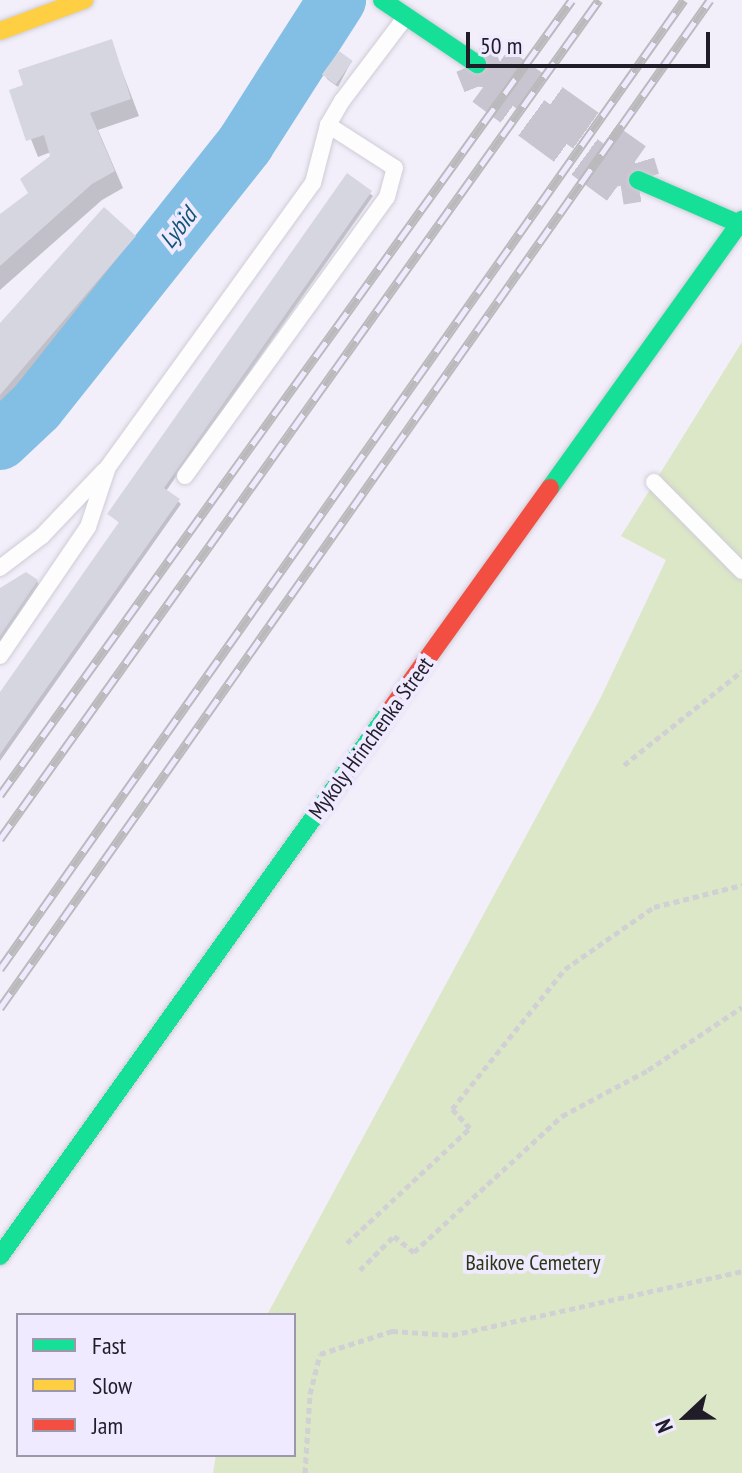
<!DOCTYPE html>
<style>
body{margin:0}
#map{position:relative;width:742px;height:1473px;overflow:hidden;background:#f2effa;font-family:"PT Sans Narrow",sans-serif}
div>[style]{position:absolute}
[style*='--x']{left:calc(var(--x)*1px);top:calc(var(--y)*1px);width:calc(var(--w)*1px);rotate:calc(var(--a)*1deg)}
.green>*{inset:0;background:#dbe7c6}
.shadow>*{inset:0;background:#0003}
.river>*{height:58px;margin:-29px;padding:0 29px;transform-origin:29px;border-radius:29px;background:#83bee4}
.building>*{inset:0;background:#d6d6e1;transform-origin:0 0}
.secondary-tunnel>*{height:44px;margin-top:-22px;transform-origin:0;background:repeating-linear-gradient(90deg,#c8c5d0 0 44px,transparent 0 66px)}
.path>*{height:5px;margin-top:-2.5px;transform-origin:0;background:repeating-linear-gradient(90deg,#d1d0d4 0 6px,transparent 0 10px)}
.roads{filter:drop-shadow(0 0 2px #cfccd7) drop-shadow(0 0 2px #cfccd7)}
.lane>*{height:16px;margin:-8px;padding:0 8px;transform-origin:8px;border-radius:8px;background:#fdfdfe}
.fast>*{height:18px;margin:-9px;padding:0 9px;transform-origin:9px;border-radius:9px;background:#16e098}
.slow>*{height:18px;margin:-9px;padding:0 9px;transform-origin:9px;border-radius:9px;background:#ffcf43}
.jam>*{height:18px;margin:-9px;padding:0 9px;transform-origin:9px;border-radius:9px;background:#f24e42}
.rail>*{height:9px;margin-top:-4.5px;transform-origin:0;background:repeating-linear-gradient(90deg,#efeaff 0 18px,#bab9bc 0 36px);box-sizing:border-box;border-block:2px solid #bab9bc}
span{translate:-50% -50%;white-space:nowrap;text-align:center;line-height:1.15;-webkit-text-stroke:8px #efeaff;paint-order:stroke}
.street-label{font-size:22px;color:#201d29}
.park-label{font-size:22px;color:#2b3614}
.water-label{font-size:24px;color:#125576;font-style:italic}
.legend{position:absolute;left:16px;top:1313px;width:280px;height:144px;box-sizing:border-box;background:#efeaff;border:2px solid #9c98a9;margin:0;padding:10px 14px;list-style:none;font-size:24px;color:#201d29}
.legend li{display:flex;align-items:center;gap:16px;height:40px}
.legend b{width:40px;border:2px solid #9c98a9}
.north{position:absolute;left:646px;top:1377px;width:80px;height:80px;-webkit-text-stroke:6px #efeaff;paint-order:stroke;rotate:248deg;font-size:22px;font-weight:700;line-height:32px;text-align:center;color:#201d29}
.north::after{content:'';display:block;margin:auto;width:28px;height:36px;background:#201d29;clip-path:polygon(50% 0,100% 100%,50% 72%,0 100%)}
.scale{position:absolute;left:466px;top:32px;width:244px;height:36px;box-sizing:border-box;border:4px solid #201d29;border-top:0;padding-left:10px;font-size:24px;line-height:28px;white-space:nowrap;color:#201d29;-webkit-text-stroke:6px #efeaff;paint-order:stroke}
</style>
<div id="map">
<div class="green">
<i style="clip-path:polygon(742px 342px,742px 1473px,213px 1473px,216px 1455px,294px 1455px,294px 1315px,267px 1315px,600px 699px,666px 560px,621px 536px)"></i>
</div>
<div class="shadow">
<i style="clip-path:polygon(111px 42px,139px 116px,98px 130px,123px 188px,102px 200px,0 290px,0 217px,30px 193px,52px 157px,51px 152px,38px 157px,12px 91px)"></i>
<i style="clip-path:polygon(351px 62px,338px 87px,327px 79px,325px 75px)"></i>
<i style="clip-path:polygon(347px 176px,373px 196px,166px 491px,181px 504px,0 761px,0 695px,121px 524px,109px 514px)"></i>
<i style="clip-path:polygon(134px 237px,144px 254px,0 422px,0 326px)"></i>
<i style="clip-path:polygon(37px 581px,39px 585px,0 642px,0 590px)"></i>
</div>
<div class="river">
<i style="--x:0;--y:441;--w:50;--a:-43.4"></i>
<i style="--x:36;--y:407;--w:336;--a:-51.5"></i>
<i style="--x:245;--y:144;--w:171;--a:-57.4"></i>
</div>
<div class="building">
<i style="clip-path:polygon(112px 39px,131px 99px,90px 113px,115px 171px,92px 184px,0 266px,0 214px,28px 193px,20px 179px,50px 156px,44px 135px,26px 141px,9px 90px,23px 85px,18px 70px)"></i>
<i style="left:339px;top:51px;width:17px;height:29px;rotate:36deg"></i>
<i style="clip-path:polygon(347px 173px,372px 191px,164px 488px,180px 499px,0 754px,0 692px,119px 522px,107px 514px)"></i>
<i style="clip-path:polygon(104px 207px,136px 236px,0 395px,0 323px)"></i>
<i style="clip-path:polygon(26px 572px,38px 580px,0 636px,0 588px)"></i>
</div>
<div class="secondary-tunnel">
<i style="--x:477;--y:64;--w:19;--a:9"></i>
<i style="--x:496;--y:67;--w:168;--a:35.3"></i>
<i style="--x:633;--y:164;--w:17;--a:73"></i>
<i style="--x:638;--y:180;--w:18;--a:171"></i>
<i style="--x:620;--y:183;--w:167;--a:-143.7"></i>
<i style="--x:485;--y:84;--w:22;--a:-112"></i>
</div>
<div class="path">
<i style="--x:624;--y:765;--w:151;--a:-38.5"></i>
<i style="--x:347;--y:1243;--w:168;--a:-43.1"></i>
<i style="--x:470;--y:1128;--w:26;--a:-133"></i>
<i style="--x:452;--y:1109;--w:180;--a:-51.1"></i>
<i style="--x:565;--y:969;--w:108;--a:-34.9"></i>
<i style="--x:654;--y:907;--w:91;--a:-14"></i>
<i style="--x:360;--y:1270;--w:48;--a:-45"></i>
<i style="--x:394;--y:1236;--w:26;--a:39"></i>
<i style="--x:414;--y:1252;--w:201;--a:-42.6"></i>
<i style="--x:562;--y:1116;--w:98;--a:-28.1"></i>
<i style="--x:648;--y:1070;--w:113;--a:-33.8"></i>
<i style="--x:305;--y:1473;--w:79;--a:-86.4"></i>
<i style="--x:310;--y:1394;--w:41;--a:-76"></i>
<i style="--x:320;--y:1354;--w:76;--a:-17.7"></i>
<i style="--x:392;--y:1331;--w:60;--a:3.8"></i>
<i style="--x:452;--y:1335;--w:297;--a:-12.4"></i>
</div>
<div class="roads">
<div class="lane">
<i style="--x:185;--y:476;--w:344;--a:-54.1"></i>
<i style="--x:387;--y:197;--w:30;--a:-75"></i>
<i style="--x:395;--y:168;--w:80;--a:-147.3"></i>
<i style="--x:654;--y:482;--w:125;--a:45.3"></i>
<i style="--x:0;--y:568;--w:53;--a:-37.3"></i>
<i style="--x:42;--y:536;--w:90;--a:-46.4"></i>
<i style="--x:0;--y:656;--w:156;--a:-55.7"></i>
<i style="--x:88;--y:527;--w:63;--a:-71.6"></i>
<i style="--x:108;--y:467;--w:350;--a:-54.2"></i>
<i style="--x:313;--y:183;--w:60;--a:-75.5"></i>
<i style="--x:328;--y:125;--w:28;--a:-60"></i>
<i style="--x:342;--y:101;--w:103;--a:-52.9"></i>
</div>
<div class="fast">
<i style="--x:382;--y:0;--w:115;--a:34"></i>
<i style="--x:638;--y:180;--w:110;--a:23.5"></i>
<i style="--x:550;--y:488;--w:330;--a:-54.4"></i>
<i style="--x:0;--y:1256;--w:669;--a:-54.43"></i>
</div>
<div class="slow">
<i style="--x:0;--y:31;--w:90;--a:-20.3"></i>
</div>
<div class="jam">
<i style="--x:389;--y:712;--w:276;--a:-54.3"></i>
</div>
</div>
<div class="rail">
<i style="--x:0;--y:795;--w:979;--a:-54.27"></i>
<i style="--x:0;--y:839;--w:1031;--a:-54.48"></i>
<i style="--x:0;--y:969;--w:1186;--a:-54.78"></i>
<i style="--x:0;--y:1008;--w:1233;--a:-54.84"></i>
</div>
<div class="street-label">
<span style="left:371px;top:738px;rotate:-54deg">Mykoly Hrinchenka Street</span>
</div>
<div class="park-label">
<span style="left:533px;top:1263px">Baikove Cemetery</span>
</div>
<div class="water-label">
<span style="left:178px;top:228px;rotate:-52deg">Lybid</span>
</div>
<ul class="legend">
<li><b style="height:10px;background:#16e098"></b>Fast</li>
<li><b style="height:10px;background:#ffcf43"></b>Slow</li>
<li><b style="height:10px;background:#f24e42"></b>Jam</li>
</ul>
<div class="north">N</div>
<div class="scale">50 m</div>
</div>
